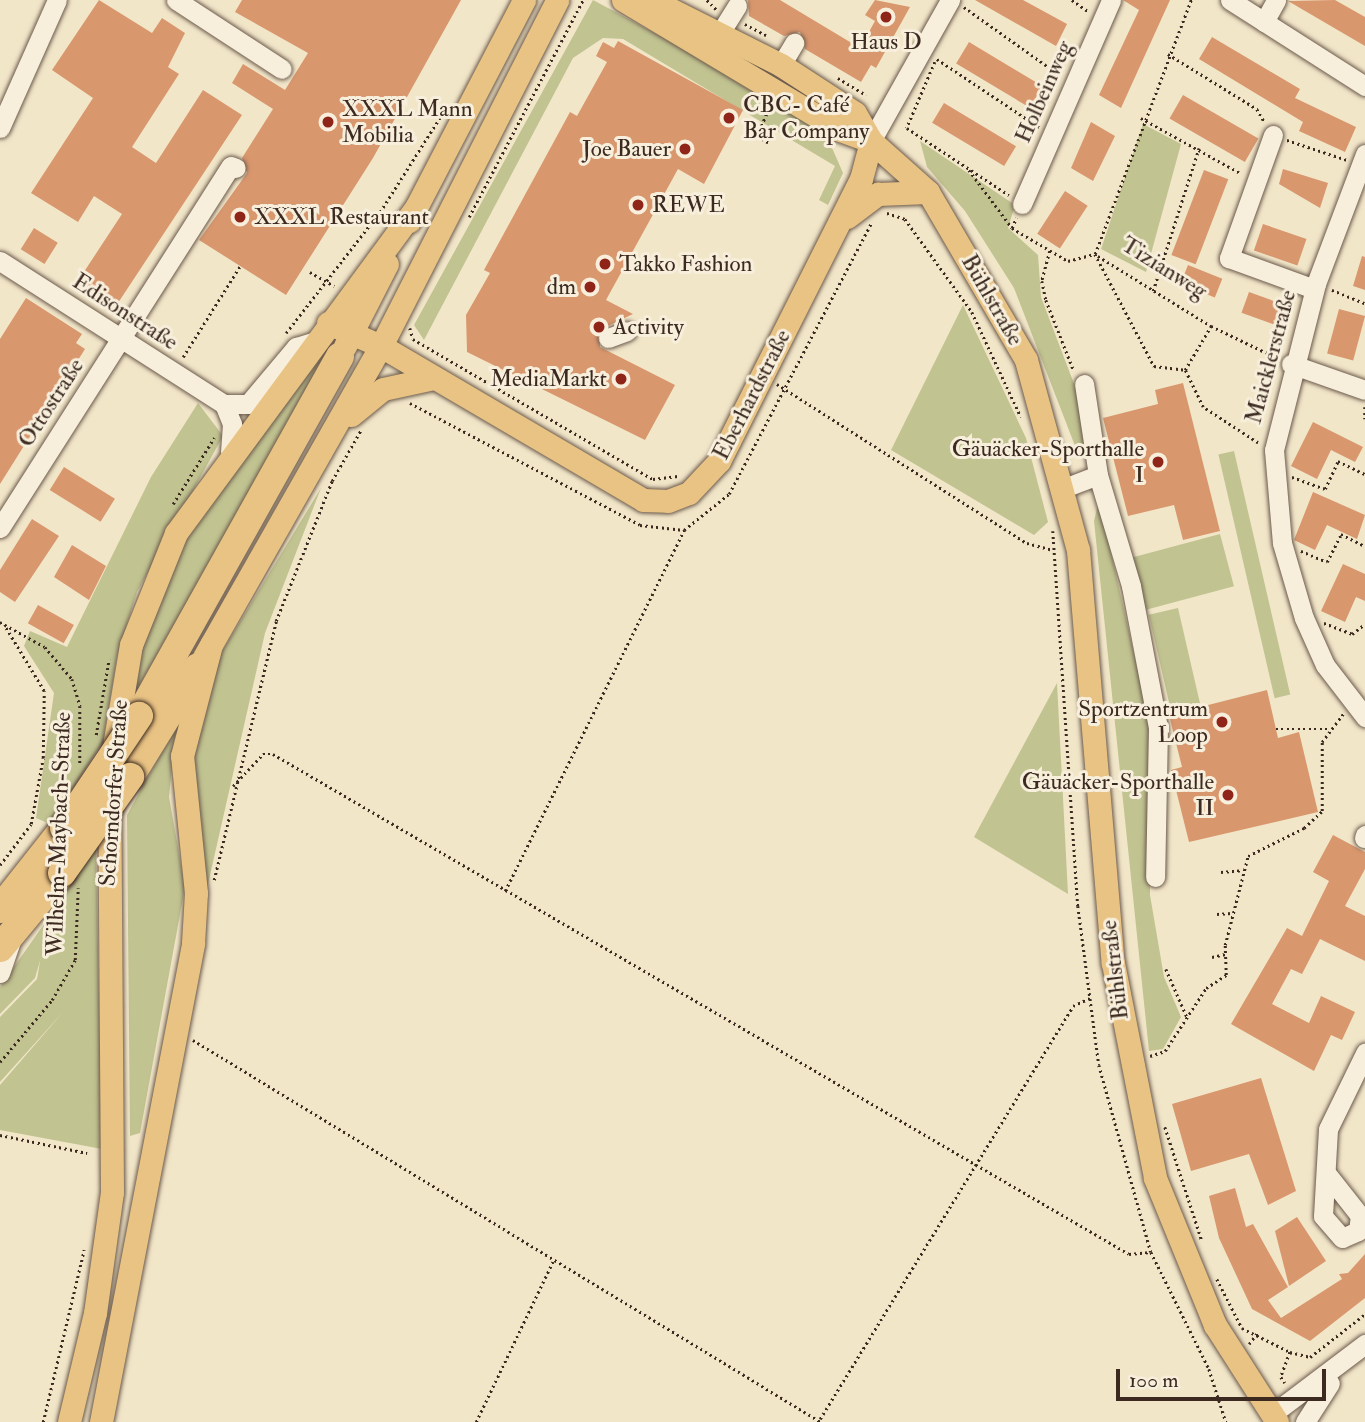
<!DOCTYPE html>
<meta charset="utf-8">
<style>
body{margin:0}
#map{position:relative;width:1365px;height:1422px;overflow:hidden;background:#f2e6c9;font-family:"IM FELL Double Pica",serif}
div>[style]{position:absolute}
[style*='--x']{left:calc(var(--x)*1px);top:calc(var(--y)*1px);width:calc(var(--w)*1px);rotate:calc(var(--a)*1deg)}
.green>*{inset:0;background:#c1c391;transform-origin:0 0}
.building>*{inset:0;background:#d9976e;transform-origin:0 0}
.path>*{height:2.5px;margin-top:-1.25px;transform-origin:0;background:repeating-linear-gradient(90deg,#3c2a21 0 2px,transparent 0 5.5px)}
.roads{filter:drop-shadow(0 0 2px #6a594b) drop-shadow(0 0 2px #6a594b)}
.minor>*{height:19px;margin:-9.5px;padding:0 9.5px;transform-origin:9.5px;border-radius:9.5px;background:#f7efdc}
.major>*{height:23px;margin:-11.5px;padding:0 11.5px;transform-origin:11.5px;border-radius:11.5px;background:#e9c384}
.highway>*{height:28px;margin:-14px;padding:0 14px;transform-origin:14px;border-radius:14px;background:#e9c384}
.bridges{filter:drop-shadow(0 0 2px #3c2a21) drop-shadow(0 0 2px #3c2a21)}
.highway-bridge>*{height:28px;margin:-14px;padding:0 14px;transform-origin:14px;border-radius:14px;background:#e9c384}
.dots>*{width:19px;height:19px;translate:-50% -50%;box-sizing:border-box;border:4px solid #f7efdc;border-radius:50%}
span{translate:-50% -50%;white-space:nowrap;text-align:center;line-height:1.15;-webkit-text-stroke:6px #f7efdc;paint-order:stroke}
.poi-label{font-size:23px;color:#3c2a21}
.left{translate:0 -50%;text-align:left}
.right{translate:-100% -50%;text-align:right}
.street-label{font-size:23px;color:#3c2a21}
.scale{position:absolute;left:1116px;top:1369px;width:210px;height:32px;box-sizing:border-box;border:4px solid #3c2a21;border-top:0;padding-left:9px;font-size:21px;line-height:24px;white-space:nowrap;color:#3c2a21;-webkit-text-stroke:5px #f7efdc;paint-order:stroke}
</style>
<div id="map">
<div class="green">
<i style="clip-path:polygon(593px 0,767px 93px,829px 141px,843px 173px,828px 205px,819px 200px,835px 166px,623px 39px,603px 38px,573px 58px,424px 340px,414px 325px)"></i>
<i style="clip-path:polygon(1143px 124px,1181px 144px,1146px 272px,1101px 249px)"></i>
<i style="clip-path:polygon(920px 141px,1015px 205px,1008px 228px,1038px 255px,1041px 297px,1076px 389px,1084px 443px,1077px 451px,1014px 288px,965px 211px,927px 167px)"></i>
<i style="clip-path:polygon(963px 305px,1026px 438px,1048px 522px,1034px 535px,891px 450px)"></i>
<i style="clip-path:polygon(324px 344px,330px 349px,223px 546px,126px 708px,147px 620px,186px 533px)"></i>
<i style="clip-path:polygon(198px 403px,223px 436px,137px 592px,117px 657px,103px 741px,50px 824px,36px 818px,54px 693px,24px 646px,30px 631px,67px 647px,151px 477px)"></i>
<i style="left:1234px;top:451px;width:250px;height:16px;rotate:77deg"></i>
<i style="clip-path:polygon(321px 488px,265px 633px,203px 906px,187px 775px,194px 721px,221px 653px)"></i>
<i style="clip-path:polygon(1099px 500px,1150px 724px,1150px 895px,1164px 977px,1181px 1017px,1163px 1049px,1149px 1051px,1094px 521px)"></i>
<i style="left:1220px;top:534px;width:54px;height:91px;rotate:75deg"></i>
<i style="left:1178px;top:608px;width:98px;height:30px;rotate:77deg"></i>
<i style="clip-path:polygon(1057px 683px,1068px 894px,974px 837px)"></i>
<i style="clip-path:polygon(176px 726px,169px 797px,185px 887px,140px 1133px,130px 1136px,127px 815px)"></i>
<i style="clip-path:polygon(96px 849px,102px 1149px,0 1130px,0 1085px,64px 1011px,0 1082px,0 1017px,37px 979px,44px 938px,65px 891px)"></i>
<i style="clip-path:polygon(56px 907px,35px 978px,0 1014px,0 987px)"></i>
</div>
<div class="building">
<i style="clip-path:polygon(99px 0,152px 33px,162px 18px,185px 33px,168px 67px,179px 74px,132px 147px,156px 163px,203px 90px,242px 115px,114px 309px,76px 284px,122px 214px,94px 196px,78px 222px,31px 193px,93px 98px,52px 70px)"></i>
<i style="clip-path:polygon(242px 0,461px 0,373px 158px,286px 295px,199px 240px,247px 173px,242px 158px,273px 109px,232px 83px,243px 64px,285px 90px,308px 53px,235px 12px)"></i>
<i style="clip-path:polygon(748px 0,780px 0,860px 48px,875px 21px,865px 15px,875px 0,910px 7px,876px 68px,871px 65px,861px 82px,805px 49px,800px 32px,784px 36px,749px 16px)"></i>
<i style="clip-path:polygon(975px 0,1023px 0,1067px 24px,1056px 46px)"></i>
<i style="clip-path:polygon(1123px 0,1170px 0,1121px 108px,1099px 95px,1139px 10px)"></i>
<i style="clip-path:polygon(1335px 0,1365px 17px,1365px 46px,1288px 1px)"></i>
<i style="clip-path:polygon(1212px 37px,1300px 89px,1295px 98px,1356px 127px,1345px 152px,1299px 131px,1303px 122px,1199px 59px)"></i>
<i style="clip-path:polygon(618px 41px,743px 110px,704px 184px,678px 169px,606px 300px,633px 314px,599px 330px,600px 347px,675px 385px,645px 440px,467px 352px,466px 315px,490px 273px,484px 270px,570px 112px,577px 116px,607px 62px,596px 56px,603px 42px,614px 48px)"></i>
<i style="left:969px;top:42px;width:86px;height:25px;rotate:31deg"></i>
<i style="left:1183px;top:95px;width:87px;height:27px;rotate:30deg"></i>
<i style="left:944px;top:103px;width:84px;height:23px;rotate:31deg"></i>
<i style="clip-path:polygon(1091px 122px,1115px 136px,1093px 181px,1071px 168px)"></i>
<i style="clip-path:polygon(1283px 169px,1328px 183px,1320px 208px,1279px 184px)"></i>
<i style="left:1204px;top:170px;width:26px;height:91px;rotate:21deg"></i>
<i style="left:1065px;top:191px;width:27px;height:51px;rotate:33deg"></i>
<i style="left:1263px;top:224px;width:46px;height:28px;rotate:19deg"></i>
<i style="left:34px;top:228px;width:28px;height:25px;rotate:32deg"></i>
<i style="clip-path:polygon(1362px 256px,1365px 257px,1365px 290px,1353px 286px)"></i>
<i style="left:1188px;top:265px;width:37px;height:20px;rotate:22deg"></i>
<i style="left:1249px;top:292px;width:37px;height:22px;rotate:20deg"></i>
<i style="clip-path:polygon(26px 298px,82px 334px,76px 343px,85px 349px,0 484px,0 339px)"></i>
<i style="left:1339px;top:309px;width:27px;height:46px;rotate:15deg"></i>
<i style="clip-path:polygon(1183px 383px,1220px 531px,1183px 540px,1174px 505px,1128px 516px,1103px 418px,1158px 404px,1155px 390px)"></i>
<i style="clip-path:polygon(1313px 422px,1363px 447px,1355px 462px,1331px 450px,1317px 479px,1291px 466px)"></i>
<i style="left:64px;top:467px;width:60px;height:27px;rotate:32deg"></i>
<i style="clip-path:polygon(1313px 492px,1365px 515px,1357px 539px,1327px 525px,1315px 550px,1294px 540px)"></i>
<i style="clip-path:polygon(32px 519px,59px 536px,15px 602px,0 592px,0 570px)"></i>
<i style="clip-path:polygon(72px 545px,106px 566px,89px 600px,54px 577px)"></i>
<i style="clip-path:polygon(1343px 564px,1365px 574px,1365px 601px,1356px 597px,1345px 622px,1321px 611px)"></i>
<i style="left:38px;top:605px;width:41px;height:21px;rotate:29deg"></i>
<i style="clip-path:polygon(1267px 690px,1278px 738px,1299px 732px,1318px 812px,1189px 842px,1171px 770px,1182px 767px,1169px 715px)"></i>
<i style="clip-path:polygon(1333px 835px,1365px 852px,1365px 869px,1345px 906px,1365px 916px,1365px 961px,1320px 939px,1302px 974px,1291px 969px,1272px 1004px,1309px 1023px,1321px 996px,1355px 1012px,1342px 1040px,1331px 1035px,1314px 1071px,1231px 1024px,1287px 928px,1302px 936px,1329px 881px,1313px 872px)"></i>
<i style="clip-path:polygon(1261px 1078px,1296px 1191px,1268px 1205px,1249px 1154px,1191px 1171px,1172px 1104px)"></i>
<i style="clip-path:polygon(1235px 1188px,1246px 1227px,1253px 1224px,1288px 1287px,1268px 1300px,1281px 1318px,1342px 1279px,1339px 1274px,1348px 1273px,1365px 1254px,1365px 1298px,1310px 1341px,1252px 1309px,1219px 1238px,1209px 1196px)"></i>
<i style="clip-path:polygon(1297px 1217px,1326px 1261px,1289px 1286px,1275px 1231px)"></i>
</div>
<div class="path">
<i style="--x:707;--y:0;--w:14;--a:45"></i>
<i style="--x:1072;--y:0;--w:21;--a:35"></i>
<i style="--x:964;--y:7;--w:119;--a:35.4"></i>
<i style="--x:745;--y:24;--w:24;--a:28"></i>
<i style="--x:1168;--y:54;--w:105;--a:31.7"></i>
<i style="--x:1257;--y:109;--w:14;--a:60"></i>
<i style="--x:937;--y:59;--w:123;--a:33.7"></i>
<i style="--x:935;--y:62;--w:72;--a:113"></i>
<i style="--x:907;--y:128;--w:122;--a:33.3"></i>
<i style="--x:838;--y:78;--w:33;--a:31"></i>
<i style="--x:1141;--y:118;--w:115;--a:29"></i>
<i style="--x:1287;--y:140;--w:63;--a:18.4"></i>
<i style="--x:768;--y:143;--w:13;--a:-148"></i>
<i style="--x:757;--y:136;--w:30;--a:-67"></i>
<i style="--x:969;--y:170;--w:72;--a:53.4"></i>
<i style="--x:1012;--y:228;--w:65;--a:30.5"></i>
<i style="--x:1068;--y:261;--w:28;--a:-15"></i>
<i style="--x:887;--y:213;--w:19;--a:18"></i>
<i style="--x:905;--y:219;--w:115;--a:54.2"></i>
<i style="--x:972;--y:312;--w:116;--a:65"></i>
<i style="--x:469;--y:217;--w:245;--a:-62.3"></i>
<i style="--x:1012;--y:228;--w:11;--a:-68"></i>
<i style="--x:1050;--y:251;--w:31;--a:105"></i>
<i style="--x:1042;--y:281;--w:19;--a:78"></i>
<i style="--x:1046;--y:300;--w:76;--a:68.5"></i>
<i style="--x:1095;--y:254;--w:272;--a:-69.3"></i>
<i style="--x:1095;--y:254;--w:127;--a:62.2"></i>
<i style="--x:1154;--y:366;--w:31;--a:7"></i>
<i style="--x:1098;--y:256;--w:133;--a:31.8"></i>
<i style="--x:310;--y:272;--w:28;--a:30"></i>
<i style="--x:1332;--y:290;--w:35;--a:22"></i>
<i style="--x:1153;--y:291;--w:150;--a:-72.2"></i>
<i style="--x:410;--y:328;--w:11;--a:75"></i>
<i style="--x:413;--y:339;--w:278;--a:30.3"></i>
<i style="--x:653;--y:479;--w:25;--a:-7"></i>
<i style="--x:286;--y:333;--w:153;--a:-52.2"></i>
<i style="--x:380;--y:212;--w:123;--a:-57.6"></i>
<i style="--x:183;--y:357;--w:107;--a:-57.9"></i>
<i style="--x:777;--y:384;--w:296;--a:32.5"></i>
<i style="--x:1027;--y:543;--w:27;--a:15"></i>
<i style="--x:410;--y:403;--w:260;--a:27.9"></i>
<i style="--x:640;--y:525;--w:44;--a:6.5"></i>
<i style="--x:684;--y:530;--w:58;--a:-38.7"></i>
<i style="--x:729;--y:494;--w:306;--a:-62.3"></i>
<i style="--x:1365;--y:407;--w:12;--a:90"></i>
<i style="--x:1258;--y:443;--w:66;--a:-146.8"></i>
<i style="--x:1203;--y:407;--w:41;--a:-115.9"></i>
<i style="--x:1185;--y:370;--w:51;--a:-59.4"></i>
<i style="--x:1211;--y:326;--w:71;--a:25.8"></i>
<i style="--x:1292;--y:477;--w:35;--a:20"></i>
<i style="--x:1325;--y:489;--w:31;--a:-65"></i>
<i style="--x:1338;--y:461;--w:30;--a:26"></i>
<i style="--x:173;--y:504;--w:78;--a:-58.2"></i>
<i style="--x:1053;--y:531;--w:376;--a:86.2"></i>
<i style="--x:1078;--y:906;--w:160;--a:82.5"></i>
<i style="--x:1099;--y:1065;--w:194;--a:74.5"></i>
<i style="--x:1151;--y:1252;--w:131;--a:63.6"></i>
<i style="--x:1209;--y:1369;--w:56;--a:72.2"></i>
<i style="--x:1301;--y:551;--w:28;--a:23"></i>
<i style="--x:1327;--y:562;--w:31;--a:-63"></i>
<i style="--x:1341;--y:534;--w:27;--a:27"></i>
<i style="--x:0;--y:622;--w:51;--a:29.1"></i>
<i style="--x:45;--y:647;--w:42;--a:49.8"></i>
<i style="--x:72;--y:679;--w:28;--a:73"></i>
<i style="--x:80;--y:706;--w:60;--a:90"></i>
<i style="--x:1324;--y:623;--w:30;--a:21"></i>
<i style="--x:1352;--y:634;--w:16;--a:-38"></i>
<i style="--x:1276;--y:729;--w:52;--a:0"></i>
<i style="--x:96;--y:735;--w:77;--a:-80.3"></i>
<i style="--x:233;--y:786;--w:44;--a:-46.8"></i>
<i style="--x:263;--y:754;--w:10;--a:0"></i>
<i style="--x:273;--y:754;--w:991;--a:30.29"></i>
<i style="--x:1129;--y:1254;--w:22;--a:-5"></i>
<i style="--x:0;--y:865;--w:51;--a:-52.9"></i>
<i style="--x:31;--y:824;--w:67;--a:-79.7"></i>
<i style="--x:43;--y:758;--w:67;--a:-89.1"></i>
<i style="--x:44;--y:691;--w:77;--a:-121.2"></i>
<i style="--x:1221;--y:872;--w:21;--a:-5"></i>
<i style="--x:214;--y:880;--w:266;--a:-76.5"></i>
<i style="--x:276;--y:621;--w:151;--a:-68.2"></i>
<i style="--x:332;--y:481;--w:59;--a:-60.4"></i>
<i style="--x:505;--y:891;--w:403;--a:-63.6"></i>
<i style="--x:1217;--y:914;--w:15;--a:-4"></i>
<i style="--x:1212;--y:957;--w:14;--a:-12"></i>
<i style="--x:1166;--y:969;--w:52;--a:66.4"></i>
<i style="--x:193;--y:1040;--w:735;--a:31.31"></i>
<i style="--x:1150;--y:1056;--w:16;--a:-18"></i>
<i style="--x:1165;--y:1051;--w:75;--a:-56.9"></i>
<i style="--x:1206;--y:988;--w:24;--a:-33"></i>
<i style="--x:1226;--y:975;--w:30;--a:-92"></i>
<i style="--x:1225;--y:945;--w:92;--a:-75.5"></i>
<i style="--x:1248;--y:856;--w:63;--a:-26.6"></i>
<i style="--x:1304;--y:828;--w:25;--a:-43"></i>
<i style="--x:1322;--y:811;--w:69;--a:-90"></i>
<i style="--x:1322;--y:742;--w:35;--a:-53"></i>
<i style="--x:0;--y:1062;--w:81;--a:-50"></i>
<i style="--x:52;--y:1000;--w:46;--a:-60.1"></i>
<i style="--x:75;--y:960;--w:72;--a:-87.6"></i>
<i style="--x:1165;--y:1127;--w:120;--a:72"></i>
<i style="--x:0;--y:1135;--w:89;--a:11.7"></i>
<i style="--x:1217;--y:1279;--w:55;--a:63"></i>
<i style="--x:1242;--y:1328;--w:54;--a:26.6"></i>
<i style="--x:1290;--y:1352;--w:27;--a:110"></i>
<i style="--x:1281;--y:1377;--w:7;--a:56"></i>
<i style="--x:1249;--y:1344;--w:15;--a:-53"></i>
<i style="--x:1290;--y:1352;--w:21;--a:14"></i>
<i style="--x:1310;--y:1357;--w:70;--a:-38"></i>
<i style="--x:820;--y:1419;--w:484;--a:-58.5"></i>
<i style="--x:1073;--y:1006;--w:19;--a:-25"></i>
<i style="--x:43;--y:1422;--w:177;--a:-76.6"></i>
<i style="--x:476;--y:1422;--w:178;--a:-64.4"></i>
</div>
<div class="roads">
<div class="minor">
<i style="--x:176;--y:0;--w:126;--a:33.1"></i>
<i style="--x:1230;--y:0;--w:160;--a:32.5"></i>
<i style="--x:1264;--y:22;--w:25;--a:-61"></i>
<i style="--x:720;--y:33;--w:32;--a:-58"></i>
<i style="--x:781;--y:65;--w:26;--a:-59"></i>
<i style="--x:0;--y:128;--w:140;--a:-66"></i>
<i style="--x:1273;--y:135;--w:131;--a:109.7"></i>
<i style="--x:1229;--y:258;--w:90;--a:20"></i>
<i style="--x:871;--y:141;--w:162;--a:-60.7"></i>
<i style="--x:1365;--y:154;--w:139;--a:110.7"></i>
<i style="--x:1316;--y:284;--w:171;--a:104.2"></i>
<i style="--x:1274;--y:450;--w:93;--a:85.1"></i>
<i style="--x:1282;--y:543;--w:78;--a:73.7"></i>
<i style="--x:1304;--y:618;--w:51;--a:65.9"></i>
<i style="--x:1325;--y:665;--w:66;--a:52.4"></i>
<i style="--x:1022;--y:204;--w:223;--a:-66.4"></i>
<i style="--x:0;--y:261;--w:266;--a:32.6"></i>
<i style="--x:224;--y:404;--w:24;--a:0"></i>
<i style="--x:248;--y:404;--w:75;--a:-49.9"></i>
<i style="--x:296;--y:347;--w:17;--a:-17"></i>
<i style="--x:608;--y:338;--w:20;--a:-20"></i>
<i style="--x:1291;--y:364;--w:78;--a:19.4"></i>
<i style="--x:224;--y:404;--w:22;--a:68"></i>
<i style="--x:232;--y:424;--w:28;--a:94"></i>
<i style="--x:1098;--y:475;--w:116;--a:73.4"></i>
<i style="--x:1131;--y:586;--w:144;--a:79.2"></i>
<i style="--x:1158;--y:727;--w:150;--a:91.1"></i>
<i style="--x:1064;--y:488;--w:36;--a:-21"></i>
<i style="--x:1098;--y:475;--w:92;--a:-98.7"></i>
<i style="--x:0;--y:528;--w:429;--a:-57.5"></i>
<i style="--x:231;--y:166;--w:5;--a:22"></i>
<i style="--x:1364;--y:838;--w:3;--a:-72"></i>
<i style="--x:0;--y:973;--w:40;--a:-71.1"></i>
<i style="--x:1327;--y:1174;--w:53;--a:51.8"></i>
<i style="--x:1360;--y:1216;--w:15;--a:98"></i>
<i style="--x:1358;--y:1231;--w:17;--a:156"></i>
<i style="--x:1342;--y:1238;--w:29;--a:-131"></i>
<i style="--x:1323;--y:1216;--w:87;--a:-86.7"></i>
<i style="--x:1328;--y:1129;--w:85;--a:-64"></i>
<i style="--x:1271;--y:1415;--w:118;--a:-37.1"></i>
<i style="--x:1305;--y:1422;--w:46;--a:-57.3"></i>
</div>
<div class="major">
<i style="--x:623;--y:0;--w:253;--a:30.9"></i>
<i style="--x:840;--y:130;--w:33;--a:20"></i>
<i style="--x:652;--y:0;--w:144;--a:26.7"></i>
<i style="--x:781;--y:65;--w:88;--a:33"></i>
<i style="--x:855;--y:113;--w:32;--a:60"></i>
<i style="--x:871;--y:141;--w:76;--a:41.8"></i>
<i style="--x:928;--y:192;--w:194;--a:59.7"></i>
<i style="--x:1026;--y:360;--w:197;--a:74.7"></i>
<i style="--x:1078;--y:550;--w:414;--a:85.2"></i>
<i style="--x:1113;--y:963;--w:219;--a:78.9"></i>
<i style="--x:1155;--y:1178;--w:159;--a:67.8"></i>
<i style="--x:1215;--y:1325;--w:115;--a:57.4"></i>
<i style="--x:847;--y:217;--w:39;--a:-37"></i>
<i style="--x:878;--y:194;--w:50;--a:-2.3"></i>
<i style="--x:409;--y:221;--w:249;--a:-62.5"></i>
<i style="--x:328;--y:323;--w:58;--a:23.5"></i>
<i style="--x:381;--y:346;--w:304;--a:30.4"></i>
<i style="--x:643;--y:500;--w:25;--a:2"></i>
<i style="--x:668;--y:501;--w:22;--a:-21"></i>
<i style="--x:689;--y:493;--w:44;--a:-46.8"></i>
<i style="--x:719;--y:461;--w:316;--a:-63.3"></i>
<i style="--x:861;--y:179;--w:39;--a:-75"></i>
<i style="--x:345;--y:346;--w:92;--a:-62.9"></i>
<i style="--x:351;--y:415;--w:41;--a:-39.1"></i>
<i style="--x:383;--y:389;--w:52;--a:-12.2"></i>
<i style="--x:204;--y:657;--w:358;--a:-60.4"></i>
<i style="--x:381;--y:346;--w:388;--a:-63"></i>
<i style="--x:112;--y:758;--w:115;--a:-80.5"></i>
<i style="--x:131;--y:645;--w:121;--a:-68.1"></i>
<i style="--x:176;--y:533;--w:405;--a:-53.6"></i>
<i style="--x:69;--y:1422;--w:112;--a:-76.6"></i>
<i style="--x:95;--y:1313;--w:122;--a:-82"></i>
<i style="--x:112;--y:1192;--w:390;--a:-90.4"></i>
<i style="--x:101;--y:1422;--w:488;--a:-79.1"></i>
<i style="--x:193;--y:943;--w:50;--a:-86.6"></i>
<i style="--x:196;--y:893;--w:138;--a:-95.8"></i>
<i style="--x:182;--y:756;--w:115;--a:-75.4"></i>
</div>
<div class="highway">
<i style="--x:139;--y:716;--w:412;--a:-60.8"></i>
<i style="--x:130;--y:777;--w:129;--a:-58.3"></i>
<i style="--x:0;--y:909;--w:103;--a:-51.7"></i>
<i style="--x:0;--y:948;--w:97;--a:-50.4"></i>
</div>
</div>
<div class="bridges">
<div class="highway-bridge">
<i style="--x:64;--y:828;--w:135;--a:-56.2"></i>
<i style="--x:62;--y:873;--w:118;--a:-54.7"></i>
</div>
</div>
<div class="dots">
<i style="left:886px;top:17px;background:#8f2418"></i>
<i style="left:729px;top:118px;background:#8f2418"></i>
<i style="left:328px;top:122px;background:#8f2418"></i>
<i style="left:685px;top:149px;background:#8f2418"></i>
<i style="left:638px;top:205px;background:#8f2418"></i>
<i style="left:240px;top:217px;background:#8f2418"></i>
<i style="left:605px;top:264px;background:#8f2418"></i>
<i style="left:590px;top:287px;background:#8f2418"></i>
<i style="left:599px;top:327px;background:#8f2418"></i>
<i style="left:621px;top:379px;background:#8f2418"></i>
<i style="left:1158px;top:462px;background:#8f2418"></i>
<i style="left:1222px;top:722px;background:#8f2418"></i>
<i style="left:1228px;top:795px;background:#8f2418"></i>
</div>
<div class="poi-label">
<span style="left:886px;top:42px">Haus D</span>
<span class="left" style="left:743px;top:118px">CBC- Café<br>Bar Company</span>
<span class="left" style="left:342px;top:122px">XXXL Mann<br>Mobilia</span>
<span class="right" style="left:671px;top:149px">Joe Bauer</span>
<span class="left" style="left:652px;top:205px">REWE</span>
<span class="left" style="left:254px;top:217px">XXXL Restaurant</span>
<span class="left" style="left:619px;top:264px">Takko Fashion</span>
<span class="right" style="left:576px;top:287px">dm</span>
<span class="left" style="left:613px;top:327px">Activity</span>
<span class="right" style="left:607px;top:379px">MediaMarkt</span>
<span class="right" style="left:1144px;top:462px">Gäuäcker-Sporthalle<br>I</span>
<span class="right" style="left:1208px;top:722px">Sportzentrum<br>Loop</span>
<span class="right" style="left:1214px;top:795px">Gäuäcker-Sporthalle<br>II</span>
</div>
<div class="street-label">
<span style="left:1044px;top:92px;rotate:-66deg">Holbeinweg</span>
<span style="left:1164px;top:268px;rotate:32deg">Tizianweg</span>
<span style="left:992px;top:300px;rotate:60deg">Bühlstraße</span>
<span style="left:125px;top:312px;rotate:33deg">Edisonstraße</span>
<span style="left:1271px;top:357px;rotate:-75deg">Maicklerstraße</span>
<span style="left:752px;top:395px;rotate:-63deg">Eberhardstraße</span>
<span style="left:51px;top:403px;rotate:-57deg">Ottostraße</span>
<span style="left:114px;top:793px;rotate:-86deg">Schorndorfer Straße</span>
<span style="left:59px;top:834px;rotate:-88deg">Wilhelm-Maybach-Straße</span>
<span style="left:1115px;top:970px;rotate:-97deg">Bühlstraße</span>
</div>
<div class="scale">100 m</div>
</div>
